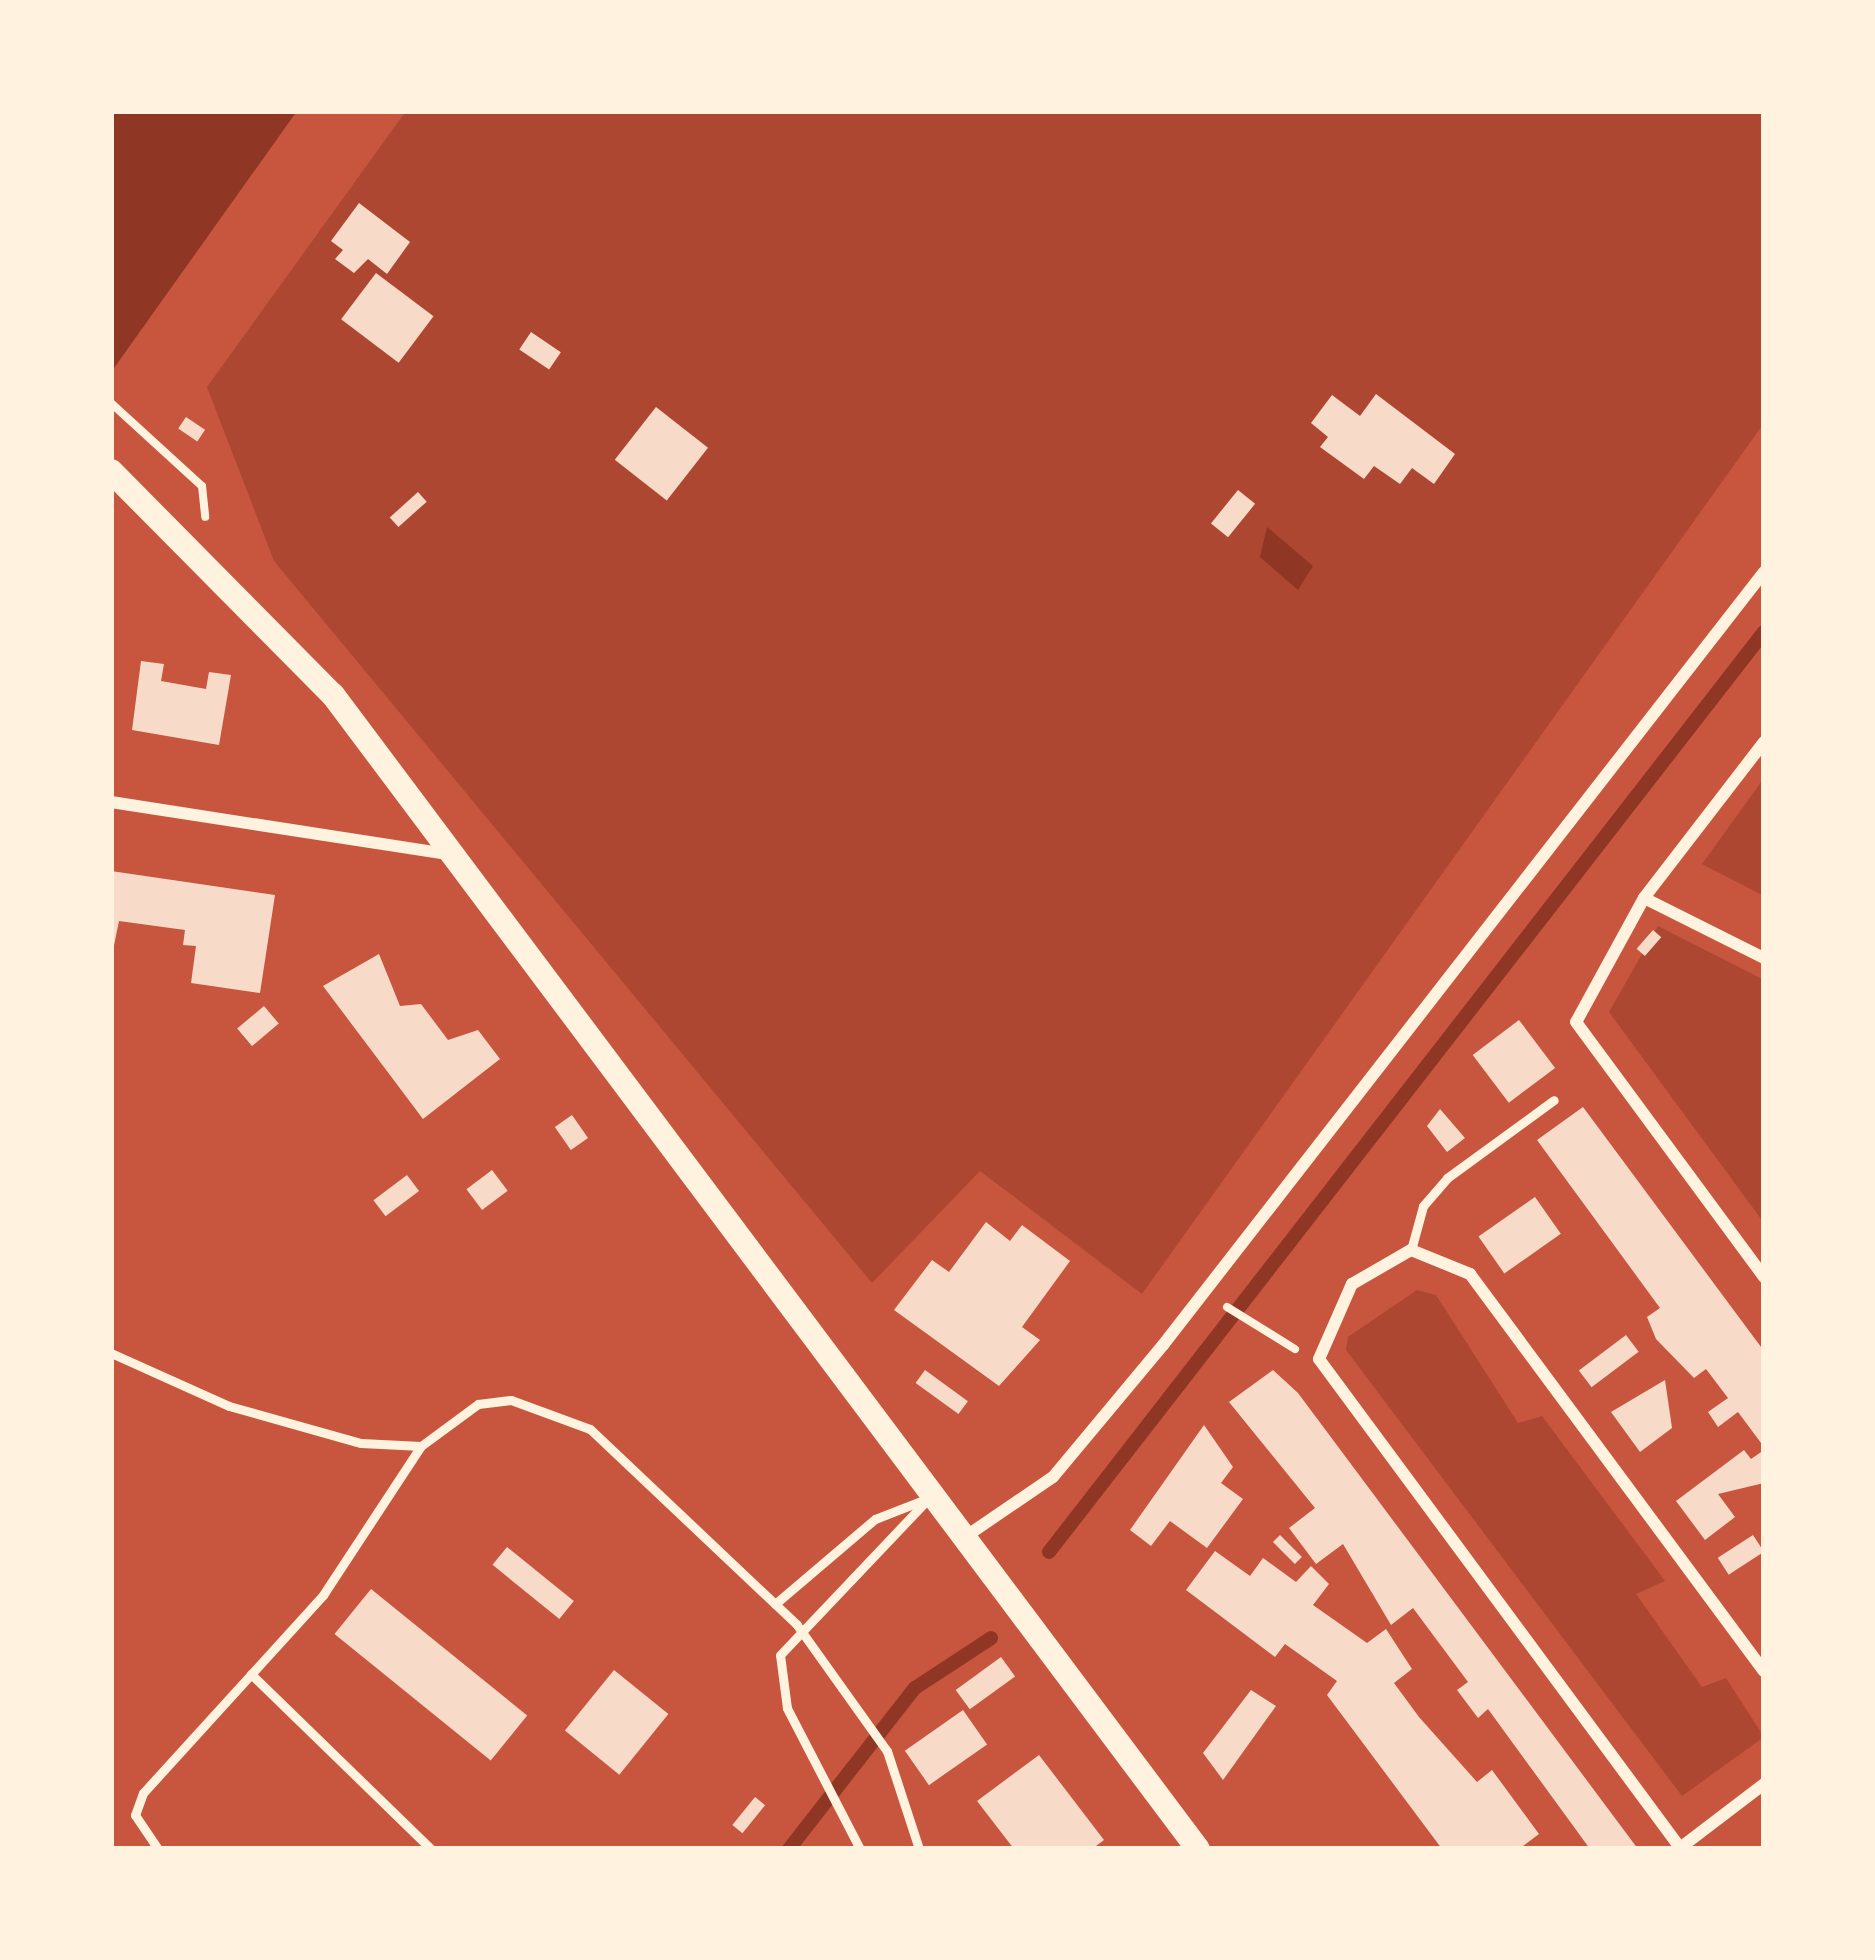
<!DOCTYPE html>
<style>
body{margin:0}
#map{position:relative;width:1875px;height:1960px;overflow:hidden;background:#c8553d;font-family:Rubik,sans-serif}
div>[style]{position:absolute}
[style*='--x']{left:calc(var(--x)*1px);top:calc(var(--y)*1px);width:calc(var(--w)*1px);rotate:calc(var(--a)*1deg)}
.green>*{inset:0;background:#ae4732}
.water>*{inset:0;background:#8f3625}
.stream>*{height:14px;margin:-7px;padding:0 7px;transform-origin:7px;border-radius:7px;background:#8f3625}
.building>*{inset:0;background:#f7dbc8;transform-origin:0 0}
.path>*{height:8px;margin:-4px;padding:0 4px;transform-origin:4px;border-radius:4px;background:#fff3e0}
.service>*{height:9px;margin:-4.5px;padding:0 4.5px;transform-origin:4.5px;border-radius:4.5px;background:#fff3e0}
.minor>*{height:12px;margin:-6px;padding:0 6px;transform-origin:6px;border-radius:6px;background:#fff3e0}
.secondary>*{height:24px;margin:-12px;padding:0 12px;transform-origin:12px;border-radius:12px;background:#fff3e0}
span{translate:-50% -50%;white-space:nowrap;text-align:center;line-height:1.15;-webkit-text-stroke:10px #fff3e0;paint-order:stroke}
.frame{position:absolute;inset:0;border:114px solid #fff3e0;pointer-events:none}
</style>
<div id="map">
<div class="green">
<i style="clip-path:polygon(406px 111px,1764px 111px,1764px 423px,1142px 1294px,980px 1171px,872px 1283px,274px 561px,207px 387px)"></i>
<i style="clip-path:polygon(1764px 778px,1764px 896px,1702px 864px)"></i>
<i style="clip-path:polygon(1658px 926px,1764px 980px,1764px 1223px,1609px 1012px)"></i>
<i style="clip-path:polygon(1417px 1290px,1436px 1295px,1518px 1423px,1542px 1416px,1665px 1581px,1636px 1594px,1702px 1687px,1726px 1678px,1764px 1737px,1682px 1796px,1346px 1350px,1348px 1337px)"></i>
</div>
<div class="water">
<i style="clip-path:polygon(111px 111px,297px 111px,114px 368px,111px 366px)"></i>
<i style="clip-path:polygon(1267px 527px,1313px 566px,1298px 590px,1260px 557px)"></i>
</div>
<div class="stream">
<i style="--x:1049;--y:1552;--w:1165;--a:-52.15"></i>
<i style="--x:789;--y:1849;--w:204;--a:-52"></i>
<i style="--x:915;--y:1688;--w:91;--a:-33.3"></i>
</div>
<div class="building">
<i style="clip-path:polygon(359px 203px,410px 242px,387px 274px,368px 259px,354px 273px,335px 259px,343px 250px,331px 241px)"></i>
<i style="left:376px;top:273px;width:72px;height:58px;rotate:37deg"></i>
<i style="left:531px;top:332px;width:36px;height:21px;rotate:34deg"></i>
<i style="clip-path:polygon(1376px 394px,1455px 454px,1434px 484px,1412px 468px,1400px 484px,1374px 466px,1364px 479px,1320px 447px,1328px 437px,1311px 423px,1332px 395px,1360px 416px)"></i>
<i style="left:656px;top:407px;width:66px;height:67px;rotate:38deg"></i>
<i style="left:186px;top:417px;width:23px;height:14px;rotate:34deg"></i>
<i style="left:1238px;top:490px;width:22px;height:43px;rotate:39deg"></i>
<i style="left:418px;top:492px;width:13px;height:38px;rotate:48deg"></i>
<i style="clip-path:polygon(141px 661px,164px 664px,161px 681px,206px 689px,209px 672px,231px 675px,219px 745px,132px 730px)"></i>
<i style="clip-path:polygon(111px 871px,275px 895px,260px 993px,191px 983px,196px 946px,183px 945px,185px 930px,119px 921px,111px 960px)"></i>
<i style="left:1653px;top:930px;width:11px;height:25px;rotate:41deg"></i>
<i style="clip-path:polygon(379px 954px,400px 1006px,421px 1004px,448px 1040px,478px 1030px,500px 1059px,423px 1119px,323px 986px)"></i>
<i style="left:264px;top:1006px;width:23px;height:35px;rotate:50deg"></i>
<i style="left:1519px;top:1020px;width:60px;height:58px;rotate:53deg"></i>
<i style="clip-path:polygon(1583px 1107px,1764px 1351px,1764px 1447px,1738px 1412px,1718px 1427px,1708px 1412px,1728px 1398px,1706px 1369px,1694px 1378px,1656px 1339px,1647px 1317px,1660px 1308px,1537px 1140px)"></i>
<i style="clip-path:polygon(1440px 1109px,1465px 1138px,1447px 1152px,1427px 1126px)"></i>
<i style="left:572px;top:1115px;width:28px;height:21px;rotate:55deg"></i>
<i style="left:492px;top:1170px;width:26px;height:32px;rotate:53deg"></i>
<i style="left:407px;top:1175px;width:20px;height:42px;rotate:53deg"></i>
<i style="left:1535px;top:1197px;width:45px;height:69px;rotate:55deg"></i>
<i style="clip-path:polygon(986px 1222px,1010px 1241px,1022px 1225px,1070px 1261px,1022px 1327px,1040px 1340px,999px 1386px,894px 1310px,932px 1260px,949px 1272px)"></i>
<i style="left:1626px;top:1335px;width:21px;height:59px;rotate:53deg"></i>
<i style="left:925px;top:1370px;width:53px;height:16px;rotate:36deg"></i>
<i style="clip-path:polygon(1273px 1370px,1298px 1393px,1638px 1849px,1590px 1849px,1488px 1709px,1478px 1718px,1457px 1690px,1468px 1682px,1413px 1608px,1391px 1625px,1343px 1544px,1316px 1564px,1289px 1528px,1315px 1508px,1229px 1402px)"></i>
<i style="clip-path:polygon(1665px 1380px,1672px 1428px,1640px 1452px,1611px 1412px)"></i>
<i style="clip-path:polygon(1204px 1425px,1233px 1467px,1221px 1483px,1243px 1499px,1207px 1548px,1170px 1521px,1151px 1546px,1130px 1530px)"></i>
<i style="clip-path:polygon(1744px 1450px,1751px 1459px,1764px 1450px,1764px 1483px,1718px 1494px,1735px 1517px,1705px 1540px,1676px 1501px)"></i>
<i style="left:1280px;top:1535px;width:31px;height:10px;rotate:45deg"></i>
<i style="left:1753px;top:1535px;width:20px;height:42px;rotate:57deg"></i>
<i style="left:507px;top:1547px;width:86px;height:23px;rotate:39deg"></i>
<i style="clip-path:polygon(1215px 1551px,1250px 1576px,1263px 1558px,1296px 1582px,1311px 1566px,1329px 1584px,1313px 1605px,1367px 1643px,1386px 1629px,1412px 1669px,1394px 1683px,1419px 1717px,1477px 1782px,1492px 1770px,1539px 1834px,1519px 1849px,1442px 1849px,1327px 1695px,1337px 1681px,1285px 1644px,1275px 1657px,1186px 1590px)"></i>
<i style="left:371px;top:1589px;width:201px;height:58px;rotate:39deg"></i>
<i style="left:1001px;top:1657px;width:24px;height:56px;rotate:54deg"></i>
<i style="left:614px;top:1670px;width:70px;height:78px;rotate:39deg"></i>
<i style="clip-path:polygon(1251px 1690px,1276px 1706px,1223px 1780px,1203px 1753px)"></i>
<i style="left:963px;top:1710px;width:42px;height:71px;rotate:55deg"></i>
<i style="clip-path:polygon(1039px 1755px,1104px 1840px,1092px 1849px,1014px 1849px,977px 1801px)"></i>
<i style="left:755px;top:1797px;width:13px;height:36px;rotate:39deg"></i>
</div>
<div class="path">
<i style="--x:111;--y:403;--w:123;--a:42.4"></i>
<i style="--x:202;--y:486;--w:31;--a:84"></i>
<i style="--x:1227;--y:1307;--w:80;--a:31.7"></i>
</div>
<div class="service">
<i style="--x:1411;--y:1250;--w:46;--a:-74.7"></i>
<i style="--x:1423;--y:1206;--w:37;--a:-49"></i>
<i style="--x:1447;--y:1178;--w:132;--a:-36.1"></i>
<i style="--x:111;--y:1353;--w:129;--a:24.2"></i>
<i style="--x:229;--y:1406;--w:137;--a:15.7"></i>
<i style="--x:361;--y:1443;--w:60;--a:2.9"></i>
<i style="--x:421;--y:1446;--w:71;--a:-36.4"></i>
<i style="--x:478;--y:1404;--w:33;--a:-7"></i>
<i style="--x:511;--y:1400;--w:84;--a:20.2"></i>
<i style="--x:590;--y:1429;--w:285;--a:43.4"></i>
<i style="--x:797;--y:1625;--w:155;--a:54.5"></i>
<i style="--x:887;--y:1751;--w:103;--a:71.9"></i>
<i style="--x:775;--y:1604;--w:131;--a:-40.4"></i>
<i style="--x:875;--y:1519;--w:58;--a:-21.3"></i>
<i style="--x:251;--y:1674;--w:251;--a:44.2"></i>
<i style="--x:158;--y:1849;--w:41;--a:-124.1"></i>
<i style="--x:135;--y:1815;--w:23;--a:-70"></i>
<i style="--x:143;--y:1793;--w:268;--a:-47.7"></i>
<i style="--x:323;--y:1595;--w:178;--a:-56.7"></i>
<i style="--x:860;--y:1849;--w:159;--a:-117.4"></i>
<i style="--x:787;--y:1708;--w:53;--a:-97.5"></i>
<i style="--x:780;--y:1655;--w:216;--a:-46.5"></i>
</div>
<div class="minor">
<i style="--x:1764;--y:742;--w:197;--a:127.6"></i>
<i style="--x:1644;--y:898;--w:141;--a:118.7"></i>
<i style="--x:1576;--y:1022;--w:317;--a:53.6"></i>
<i style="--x:111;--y:802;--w:341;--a:8.8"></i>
<i style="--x:1644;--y:898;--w:134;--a:26.6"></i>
<i style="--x:962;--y:1539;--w:110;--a:-34.3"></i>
<i style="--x:1053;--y:1477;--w:172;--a:-50.2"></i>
<i style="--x:1163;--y:1345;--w:979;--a:-52.14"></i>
<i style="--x:1680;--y:1848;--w:106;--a:-37.3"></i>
<i style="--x:1681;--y:1849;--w:609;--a:-126.46"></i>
<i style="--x:1319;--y:1359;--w:82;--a:-66.3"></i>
<i style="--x:1352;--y:1284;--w:68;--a:-30"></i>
<i style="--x:1411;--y:1250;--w:64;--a:22.1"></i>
<i style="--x:1470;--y:1274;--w:494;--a:53.5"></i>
</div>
<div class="secondary">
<i style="--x:111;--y:471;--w:315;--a:45.3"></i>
<i style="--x:333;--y:695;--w:1442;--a:53.15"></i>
</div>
<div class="frame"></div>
</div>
